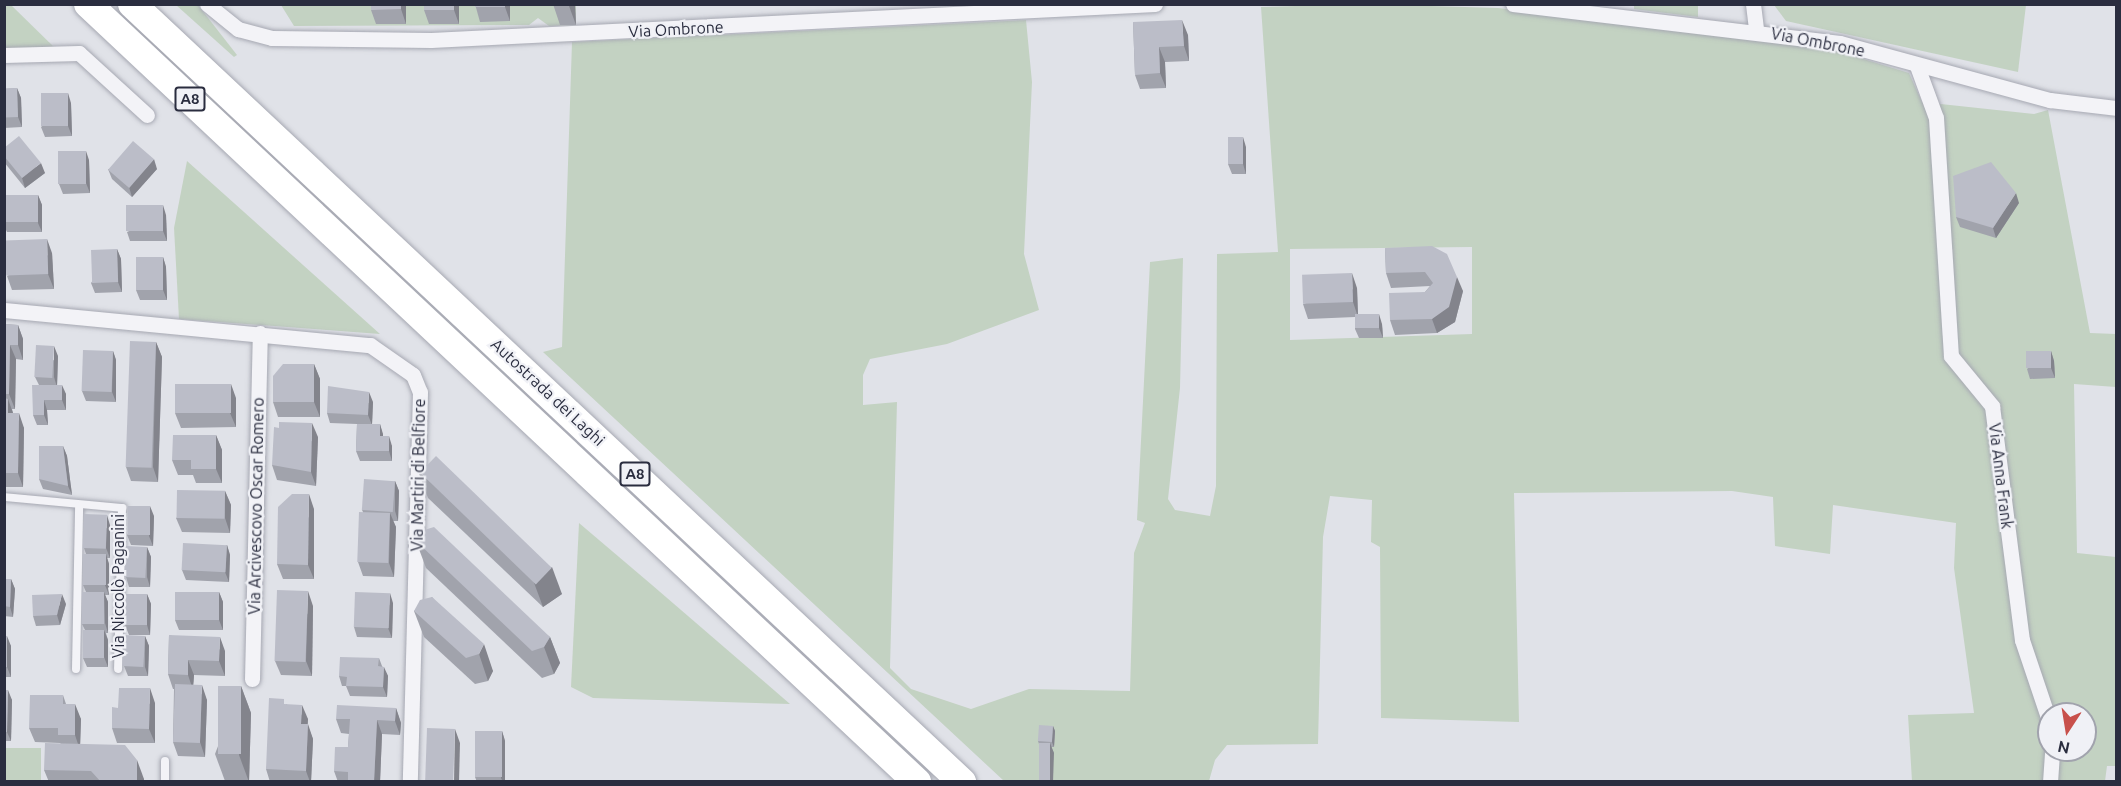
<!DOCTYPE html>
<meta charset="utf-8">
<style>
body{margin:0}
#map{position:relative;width:2121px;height:786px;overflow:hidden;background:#e0e2e8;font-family:Ubuntu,sans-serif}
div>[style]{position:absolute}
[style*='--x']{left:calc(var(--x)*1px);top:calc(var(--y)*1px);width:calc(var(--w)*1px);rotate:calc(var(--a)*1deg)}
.green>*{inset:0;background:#c3d2c2;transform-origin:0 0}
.roads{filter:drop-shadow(0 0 2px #a6a8b2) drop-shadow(0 0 2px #a6a8b2)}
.lane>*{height:8px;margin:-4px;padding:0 4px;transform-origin:4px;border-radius:4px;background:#f3f3f7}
.street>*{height:15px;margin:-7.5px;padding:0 7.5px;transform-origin:7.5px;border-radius:7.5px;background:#f3f3f7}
.highway>*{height:28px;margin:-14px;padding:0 14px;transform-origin:14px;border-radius:14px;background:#fff}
.wall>*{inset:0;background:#a1a3ac}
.shaded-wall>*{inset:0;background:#83848c}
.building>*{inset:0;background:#bbbdc8;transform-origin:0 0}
span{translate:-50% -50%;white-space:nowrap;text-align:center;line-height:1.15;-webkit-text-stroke:4.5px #f0f1f6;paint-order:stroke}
.shield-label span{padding:2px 4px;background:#f0f1f6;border:2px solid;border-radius:4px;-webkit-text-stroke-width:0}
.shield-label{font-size:15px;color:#2a2d3f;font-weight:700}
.street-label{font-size:16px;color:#2a2d3f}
.frame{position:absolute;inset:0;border:6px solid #2a2d3f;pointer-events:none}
.north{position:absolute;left:2037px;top:702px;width:60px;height:60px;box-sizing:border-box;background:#f0f1f6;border:2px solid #a1a3ad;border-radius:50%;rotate:192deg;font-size:16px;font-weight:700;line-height:24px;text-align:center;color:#2a2d3f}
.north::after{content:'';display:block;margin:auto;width:21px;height:27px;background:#c8504b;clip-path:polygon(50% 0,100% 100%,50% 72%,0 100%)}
</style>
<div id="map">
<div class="green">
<i style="clip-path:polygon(evenodd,1364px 4px,1498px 8px,1756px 38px,1844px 53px,1909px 73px,1922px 102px,2034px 114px,2048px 110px,2090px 333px,2116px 334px,2116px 387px,2074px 384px,2077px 553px,2116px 557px,2116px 766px,2107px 766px,2105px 781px,1912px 781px,1908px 715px,1974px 713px,1954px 568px,1956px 523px,1833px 505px,1830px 554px,1775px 546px,1773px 497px,1732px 491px,1514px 493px,1519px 722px,1381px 718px,1380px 547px,1371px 542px,1372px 500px,1330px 496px,1323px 537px,1318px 744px,1227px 745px,1215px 760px,1209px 781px,1004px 781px,543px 352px,562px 347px,572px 42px,1026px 20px,1032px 82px,1024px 254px,1039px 310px,947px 344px,870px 359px,863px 375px,863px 405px,897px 402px,890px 668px,911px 689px,971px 709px,1029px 689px,1130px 691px,1134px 553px,1145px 523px,1137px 520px,1150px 262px,1183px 258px,1180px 388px,1168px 499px,1175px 510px,1210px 516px,1216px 486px,1217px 254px,1278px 252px,1261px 7px,1364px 4px,1472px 247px,1472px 334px,1290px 340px,1290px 249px,1472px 247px,1364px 4px,2049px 714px,2085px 714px,2085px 750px,2049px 750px,2049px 714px)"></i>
<i style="clip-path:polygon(4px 5px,11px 5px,56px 49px,5px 49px)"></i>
<i style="clip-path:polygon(176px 5px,198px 5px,237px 55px,234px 57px)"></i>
<i style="clip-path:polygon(281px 5px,576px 5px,576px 25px,549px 26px,538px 18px,529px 25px,294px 26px)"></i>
<i style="clip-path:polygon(1634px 5px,1698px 5px,1698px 17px,1634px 9px)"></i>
<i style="clip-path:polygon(1774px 5px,2026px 5px,2018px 72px,1786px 21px)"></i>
<i style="clip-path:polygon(187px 161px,380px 334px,179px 319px,174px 228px)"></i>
<i style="clip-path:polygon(579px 523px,652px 585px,790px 704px,593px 698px,571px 687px)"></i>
<i style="left:5px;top:748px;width:36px;height:33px"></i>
</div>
<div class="roads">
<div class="lane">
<i style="--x:4;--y:497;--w:119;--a:5.3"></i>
<i style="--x:122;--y:508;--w:161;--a:91.4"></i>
<i style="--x:76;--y:669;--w:163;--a:-88.9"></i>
<i style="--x:165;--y:782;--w:21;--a:-90"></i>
</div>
<div class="street">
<i style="--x:207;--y:4;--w:40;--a:39"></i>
<i style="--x:238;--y:29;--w:35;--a:15"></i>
<i style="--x:272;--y:38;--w:159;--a:0.7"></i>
<i style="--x:431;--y:40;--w:725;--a:-2.85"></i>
<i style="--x:1513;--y:4;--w:329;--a:6.8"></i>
<i style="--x:1840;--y:43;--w:218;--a:15.2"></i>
<i style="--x:2050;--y:100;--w:66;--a:6.9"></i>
<i style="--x:1753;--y:4;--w:26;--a:83"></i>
<i style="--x:4;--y:55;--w:75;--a:-1.5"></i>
<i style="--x:79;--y:53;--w:92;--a:42.4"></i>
<i style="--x:1917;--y:66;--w:55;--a:69.9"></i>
<i style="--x:1936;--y:118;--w:238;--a:86.4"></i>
<i style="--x:1951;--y:356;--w:65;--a:50.6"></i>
<i style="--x:1992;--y:406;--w:236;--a:82.7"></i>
<i style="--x:2022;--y:640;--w:84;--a:71.4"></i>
<i style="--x:4;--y:310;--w:368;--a:5.5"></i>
<i style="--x:370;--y:345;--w:52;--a:34.9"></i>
<i style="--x:413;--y:375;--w:18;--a:68"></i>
<i style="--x:420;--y:392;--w:390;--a:91.5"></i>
<i style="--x:252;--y:679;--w:346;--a:-88.7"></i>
<i style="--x:2050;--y:782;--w:32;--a:-86"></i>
</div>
<div class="highway">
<i style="--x:88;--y:4;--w:1137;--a:43.18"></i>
<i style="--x:132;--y:4;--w:1138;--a:43.15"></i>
</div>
</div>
<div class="wall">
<i style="clip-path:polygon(406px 4px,406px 24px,376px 24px,371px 10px)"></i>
<i style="clip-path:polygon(459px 4px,459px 24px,429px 24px,424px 10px)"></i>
<i style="clip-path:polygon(475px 4px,510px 4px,510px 21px,480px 22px)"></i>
<i style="clip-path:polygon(553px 4px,575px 4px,576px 25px,560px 25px)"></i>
<i style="clip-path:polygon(1133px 22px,1188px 35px,1189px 61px,1165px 62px,1166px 88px,1140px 89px,1135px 75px)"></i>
<i style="clip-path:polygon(17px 88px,21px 98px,22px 127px,4px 128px,4px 89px)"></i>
<i style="clip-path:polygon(71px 103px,72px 136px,45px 137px,41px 127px)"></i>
<i style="clip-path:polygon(1246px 147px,1246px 174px,1232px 174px,1228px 164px)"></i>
<i style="clip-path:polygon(4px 148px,45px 173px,25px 188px,4px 162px)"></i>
<i style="clip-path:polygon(89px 160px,90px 193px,63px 194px,59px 184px)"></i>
<i style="clip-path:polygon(108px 169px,157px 169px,132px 197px,112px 179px)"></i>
<i style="clip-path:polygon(4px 195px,38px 195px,42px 205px,42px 232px,7px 232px,4px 226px)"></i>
<i style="clip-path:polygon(2019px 203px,1996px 238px,1960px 227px,1956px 217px)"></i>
<i style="clip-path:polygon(166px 215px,167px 241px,130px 241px,127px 232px)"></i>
<i style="clip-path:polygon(1385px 248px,1463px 291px,1455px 322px,1437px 333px,1395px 335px,1390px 320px,1425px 292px,1430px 286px,1391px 288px,1386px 273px)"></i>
<i style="clip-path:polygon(117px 249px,121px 259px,122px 292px,95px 293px,91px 283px)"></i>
<i style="clip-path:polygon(52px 253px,54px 289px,12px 290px,7px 276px)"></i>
<i style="clip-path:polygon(163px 257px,166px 267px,167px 300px,140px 300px,136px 290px)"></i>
<i style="clip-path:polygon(1357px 288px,1358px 315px,1382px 324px,1383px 338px,1359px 338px,1355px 329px,1355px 317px,1308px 319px,1303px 304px)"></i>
<i style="clip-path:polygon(4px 324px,18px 325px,23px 339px,23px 360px,16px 359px,15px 409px,12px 409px,13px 413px,24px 428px,23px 487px,4px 487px)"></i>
<i style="clip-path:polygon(156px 342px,162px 357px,158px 482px,131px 481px,126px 467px)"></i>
<i style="clip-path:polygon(113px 351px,116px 360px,116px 402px,86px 401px,82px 391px)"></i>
<i style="clip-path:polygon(2051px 351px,2054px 361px,2055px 378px,2030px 379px,2027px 369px)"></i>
<i style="clip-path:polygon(58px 356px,57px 385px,66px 394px,66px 410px,47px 410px,48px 425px,37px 425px,33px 415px,39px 385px,35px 377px)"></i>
<i style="clip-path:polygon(314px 364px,320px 379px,320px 417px,278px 417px,273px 402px)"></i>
<i style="clip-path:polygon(236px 398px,236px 427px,181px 428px,175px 413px)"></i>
<i style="clip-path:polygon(373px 402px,372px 424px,380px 424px,383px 436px,392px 446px,392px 461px,360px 461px,356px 451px,357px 424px,330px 423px,327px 413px)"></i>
<i style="clip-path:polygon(216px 435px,222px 450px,222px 483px,196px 483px,193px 475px,178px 475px,172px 460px)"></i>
<i style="clip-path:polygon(318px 437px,316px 486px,277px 480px,272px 465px)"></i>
<i style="clip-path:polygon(63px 446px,67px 456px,72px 495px,43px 489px,39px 479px)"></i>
<i style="clip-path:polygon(418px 471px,562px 594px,543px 607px,428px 498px)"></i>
<i style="clip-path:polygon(395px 481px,399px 491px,398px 521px,393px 521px,396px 527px,394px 577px,363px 576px,358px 562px,363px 512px,362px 510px)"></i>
<i style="clip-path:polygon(225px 491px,231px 505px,230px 533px,182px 532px,176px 518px)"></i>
<i style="clip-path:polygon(314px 509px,314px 579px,283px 579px,277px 564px)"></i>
<i style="clip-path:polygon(154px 516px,153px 546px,131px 545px,127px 535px)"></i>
<i style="clip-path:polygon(110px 525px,110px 558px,107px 558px,109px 564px,109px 595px,105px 595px,108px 602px,108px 633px,106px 633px,108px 640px,108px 667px,87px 667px,83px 658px,85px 630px,82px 624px,86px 592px,83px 585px,86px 554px,84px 548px)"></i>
<i style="clip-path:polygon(416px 541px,550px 637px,560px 663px,554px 674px,542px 678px,426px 568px)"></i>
<i style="clip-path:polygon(227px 545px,230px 555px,229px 582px,186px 580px,182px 570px)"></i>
<i style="clip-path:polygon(147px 547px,151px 557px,150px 587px,129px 587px,126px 577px)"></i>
<i style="clip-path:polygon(4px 579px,11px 579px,15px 589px,13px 617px,4px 616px)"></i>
<i style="clip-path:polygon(219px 592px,223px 602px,223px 630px,179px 630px,175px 620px)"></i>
<i style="clip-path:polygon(147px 594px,151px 604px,150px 635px,129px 635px,125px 625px)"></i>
<i style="clip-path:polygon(432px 597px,493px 671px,488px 681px,475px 684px,424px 637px,414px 611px)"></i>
<i style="clip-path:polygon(393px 603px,392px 638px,357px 637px,354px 627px)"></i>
<i style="clip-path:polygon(66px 604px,60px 625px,36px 626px,33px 616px)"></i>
<i style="clip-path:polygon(313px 606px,312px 676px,281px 675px,275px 661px)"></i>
<i style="clip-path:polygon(169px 635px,225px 651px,225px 676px,194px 675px,193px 685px,207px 700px,205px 757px,178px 756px,173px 742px,174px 689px,173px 689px,168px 674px)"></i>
<i style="clip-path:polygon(4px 636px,11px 646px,11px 677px,4px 677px)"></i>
<i style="clip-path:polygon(145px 636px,149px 646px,148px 676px,128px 676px,124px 666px)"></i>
<i style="clip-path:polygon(379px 658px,382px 666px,388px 676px,387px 697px,350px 696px,346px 686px,342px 686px,339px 676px)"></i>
<i style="clip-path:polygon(241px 686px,251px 713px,249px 782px,225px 781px,215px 754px)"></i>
<i style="clip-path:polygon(4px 690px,12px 700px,11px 741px,4px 741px)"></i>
<i style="clip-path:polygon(63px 695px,66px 704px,81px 719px,80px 744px,144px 779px,144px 782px,49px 782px,44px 770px,61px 744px,60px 743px,35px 742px,29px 728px)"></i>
<i style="clip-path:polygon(155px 703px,155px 743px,117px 743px,112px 728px,118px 708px)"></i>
<i style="clip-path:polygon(286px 704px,308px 719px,307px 724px,313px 739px,311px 782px,270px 782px,266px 769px)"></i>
<i style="clip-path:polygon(396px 708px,401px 723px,400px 735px,382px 734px,380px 782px,338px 782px,334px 771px,348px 747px,349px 734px,341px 733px,336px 719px)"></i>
<i style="clip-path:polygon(1053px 726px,1055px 731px,1054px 747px,1051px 747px,1054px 753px,1039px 744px,1038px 741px)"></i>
<i style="clip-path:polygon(502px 731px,505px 741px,505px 782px,477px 782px,475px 777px)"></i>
</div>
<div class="shaded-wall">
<i style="clip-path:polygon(401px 4px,406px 4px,406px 24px,401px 9px)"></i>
<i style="clip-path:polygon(454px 4px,459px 4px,459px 24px,454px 10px)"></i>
<i style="clip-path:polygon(505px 4px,510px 4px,510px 21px,505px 7px)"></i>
<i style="clip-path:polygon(569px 4px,575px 4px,576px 25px,569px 6px)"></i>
<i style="clip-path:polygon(1182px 20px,1188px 35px,1189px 61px,1184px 46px)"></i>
<i style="clip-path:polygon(1159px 47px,1165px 62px,1166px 88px,1160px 73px)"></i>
<i style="clip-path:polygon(17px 88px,21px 98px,22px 127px,18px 117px)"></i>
<i style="clip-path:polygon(68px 93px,71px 103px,72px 136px,68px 126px)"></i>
<i style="clip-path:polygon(1243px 137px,1246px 147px,1246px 174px,1243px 164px)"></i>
<i style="clip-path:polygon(86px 151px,89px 160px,90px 193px,86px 183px)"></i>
<i style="clip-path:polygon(154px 159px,157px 169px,132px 197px,129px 187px)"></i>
<i style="clip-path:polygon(41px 163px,45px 173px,25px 188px,22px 178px)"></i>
<i style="clip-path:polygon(2016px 193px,2019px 203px,1996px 238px,1993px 228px)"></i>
<i style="clip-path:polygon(38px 195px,42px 205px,42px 232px,38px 223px)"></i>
<i style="clip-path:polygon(163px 205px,166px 215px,167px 241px,163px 231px)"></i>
<i style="clip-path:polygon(47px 239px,52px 253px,54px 289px,48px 274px)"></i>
<i style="clip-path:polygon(117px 249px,121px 259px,122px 292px,118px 282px)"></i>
<i style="clip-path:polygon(163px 257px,166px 267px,167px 300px,163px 290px)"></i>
<i style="clip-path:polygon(1352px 273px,1357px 288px,1358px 317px,1353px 302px)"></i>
<i style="clip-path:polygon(1457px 277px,1463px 291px,1455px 322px,1437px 333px,1432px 319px)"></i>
<i style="clip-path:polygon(1379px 314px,1382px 324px,1383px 338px,1379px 328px)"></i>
<i style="clip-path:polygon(18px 325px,23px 339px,23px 360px,18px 345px)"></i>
<i style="clip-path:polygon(156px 342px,162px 357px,158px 482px,153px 467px)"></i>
<i style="clip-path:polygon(10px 345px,16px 359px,15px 409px,9px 394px)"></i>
<i style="clip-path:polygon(54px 346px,58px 356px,57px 387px,54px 377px)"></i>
<i style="clip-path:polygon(113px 351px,116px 360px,116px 402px,112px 392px)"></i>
<i style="clip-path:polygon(2051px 351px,2054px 361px,2055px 378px,2051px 368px)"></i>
<i style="clip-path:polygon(314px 364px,320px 379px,320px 417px,314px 402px)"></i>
<i style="clip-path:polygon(231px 384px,236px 398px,236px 427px,230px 413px)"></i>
<i style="clip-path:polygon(62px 385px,66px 394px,66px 410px,62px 400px)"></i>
<i style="clip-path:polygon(369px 392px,373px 402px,372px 425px,368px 415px)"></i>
<i style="clip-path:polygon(8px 399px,13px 413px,8px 413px)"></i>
<i style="clip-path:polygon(44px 400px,47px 410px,48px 425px,44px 415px)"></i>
<i style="clip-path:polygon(19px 413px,24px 428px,23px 487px,18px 473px)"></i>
<i style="clip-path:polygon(312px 423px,318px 437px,316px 486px,311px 472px)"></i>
<i style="clip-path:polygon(380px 424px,383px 434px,383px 446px,380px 436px)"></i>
<i style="clip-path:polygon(216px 435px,222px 450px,222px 483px,216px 469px)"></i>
<i style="clip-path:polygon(389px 436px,392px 446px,392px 461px,389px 451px)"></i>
<i style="clip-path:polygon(63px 446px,67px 456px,72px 495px,68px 486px)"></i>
<i style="clip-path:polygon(395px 481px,399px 491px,398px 521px,395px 511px)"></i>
<i style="clip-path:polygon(225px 491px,231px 505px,230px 533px,225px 518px)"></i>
<i style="clip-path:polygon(309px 494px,314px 509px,314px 579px,308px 565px)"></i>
<i style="clip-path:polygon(150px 506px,154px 516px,153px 546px,149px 536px)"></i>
<i style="clip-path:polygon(390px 513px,396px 527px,394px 577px,389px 563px)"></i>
<i style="clip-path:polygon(107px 515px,110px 525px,110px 558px,106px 548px)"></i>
<i style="clip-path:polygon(227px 545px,230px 555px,229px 582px,225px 572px)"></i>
<i style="clip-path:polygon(147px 547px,151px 557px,150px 587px,147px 577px)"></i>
<i style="clip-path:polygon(106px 554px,109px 564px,109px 595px,105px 585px)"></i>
<i style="clip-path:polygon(552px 567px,562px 594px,543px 607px,533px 580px)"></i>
<i style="clip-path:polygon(11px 579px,15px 589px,13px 617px,10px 607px)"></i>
<i style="clip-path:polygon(308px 591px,313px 606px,312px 676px,306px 661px)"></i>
<i style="clip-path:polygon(104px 592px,108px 602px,108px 633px,105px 623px)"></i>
<i style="clip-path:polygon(219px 592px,223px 602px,223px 630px,219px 620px)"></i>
<i style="clip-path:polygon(390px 593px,393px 603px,392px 638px,388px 628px)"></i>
<i style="clip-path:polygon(62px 594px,66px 604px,60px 625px,57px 615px)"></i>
<i style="clip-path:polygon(147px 594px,151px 604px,150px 635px,147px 625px)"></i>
<i style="clip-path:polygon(104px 630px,108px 640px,108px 667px,104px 657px)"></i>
<i style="clip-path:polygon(7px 636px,11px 646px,11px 677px,7px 667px)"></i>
<i style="clip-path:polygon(145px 636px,149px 646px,148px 676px,145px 667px)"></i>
<i style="clip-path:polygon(220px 637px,225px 651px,225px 676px,219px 661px)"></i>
<i style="clip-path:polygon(550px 637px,560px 663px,554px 674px,544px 647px)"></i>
<i style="clip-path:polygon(484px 644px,493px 671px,488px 681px,479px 654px)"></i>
<i style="clip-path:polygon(188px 660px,194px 675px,193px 690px,188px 675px)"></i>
<i style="clip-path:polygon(384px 667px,388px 676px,387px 697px,383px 687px)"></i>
<i style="clip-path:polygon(202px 685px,207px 700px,205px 757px,200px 742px)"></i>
<i style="clip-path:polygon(241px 686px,251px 713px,249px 782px,239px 755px)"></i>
<i style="clip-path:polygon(150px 688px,155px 703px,155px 743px,149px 729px)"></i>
<i style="clip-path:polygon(8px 690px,12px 700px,11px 741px,7px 732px)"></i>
<i style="clip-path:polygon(75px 704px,81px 719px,80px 750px,75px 735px)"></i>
<i style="clip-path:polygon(302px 705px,308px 719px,307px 739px,301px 724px)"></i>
<i style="clip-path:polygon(396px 708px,401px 723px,400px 735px,395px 721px)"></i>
<i style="clip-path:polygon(377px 720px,382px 734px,380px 782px,374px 782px)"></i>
<i style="clip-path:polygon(308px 724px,313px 739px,311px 782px,310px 782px,306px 771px)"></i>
<i style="clip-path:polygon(1053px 726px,1055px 731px,1054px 747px,1052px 742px)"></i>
<i style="clip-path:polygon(455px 729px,460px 743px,459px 782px,454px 782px)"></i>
<i style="clip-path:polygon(502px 731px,505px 741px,505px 782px,503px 782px,501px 778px)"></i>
<i style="clip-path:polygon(1050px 743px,1054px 753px,1053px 782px,1049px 782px)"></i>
<i style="clip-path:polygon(137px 760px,144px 779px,144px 782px,137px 782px)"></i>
</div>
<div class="building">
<i style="clip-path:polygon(371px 4px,401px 4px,401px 9px,371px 10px)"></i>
<i style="left:424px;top:4px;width:30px;height:6px"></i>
<i style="left:475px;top:4px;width:30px;height:3px"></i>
<i style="left:553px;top:4px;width:16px;height:2px"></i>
<i style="clip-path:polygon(1182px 20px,1184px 46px,1159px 47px,1160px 73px,1135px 75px,1133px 22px)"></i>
<i style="left:17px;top:88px;width:29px;height:13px;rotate:88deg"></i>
<i style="left:68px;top:93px;width:33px;height:27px;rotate:90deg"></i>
<i style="clip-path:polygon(19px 136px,41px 163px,22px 178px,4px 156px,4px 148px)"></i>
<i style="left:1228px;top:137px;width:15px;height:27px"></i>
<i style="left:133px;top:141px;width:28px;height:38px;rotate:41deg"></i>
<i style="left:58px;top:151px;width:28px;height:33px"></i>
<i style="clip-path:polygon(1991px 162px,2016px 193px,1993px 228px,1956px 217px,1953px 176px)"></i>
<i style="left:4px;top:195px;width:34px;height:27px"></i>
<i style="left:163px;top:205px;width:26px;height:37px;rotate:90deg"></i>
<i style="left:47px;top:239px;width:35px;height:42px;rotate:88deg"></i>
<i style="clip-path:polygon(1432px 246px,1447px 254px,1457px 277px,1449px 307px,1432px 319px,1390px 320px,1389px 293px,1425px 292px,1433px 283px,1425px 272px,1386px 273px,1385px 248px)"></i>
<i style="left:117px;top:249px;width:33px;height:26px;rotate:88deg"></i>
<i style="left:136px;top:257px;width:27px;height:33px"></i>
<i style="left:1352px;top:273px;width:29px;height:50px;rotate:88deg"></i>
<i style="left:1379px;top:314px;width:14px;height:24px;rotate:90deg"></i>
<i style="clip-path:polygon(4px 324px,18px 325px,18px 345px,10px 345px,9px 394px,4px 394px)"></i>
<i style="left:130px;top:341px;width:26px;height:126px;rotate:2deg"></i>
<i style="left:36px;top:345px;width:18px;height:32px;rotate:3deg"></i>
<i style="left:83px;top:350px;width:30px;height:41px;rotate:2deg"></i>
<i style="left:2051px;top:351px;width:17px;height:25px;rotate:90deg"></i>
<i style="clip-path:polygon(283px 364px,314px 364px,314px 402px,273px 402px,273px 376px)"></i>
<i style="left:175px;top:384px;width:56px;height:29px"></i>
<i style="clip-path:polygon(32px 385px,62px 385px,62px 400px,44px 400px,44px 415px,33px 415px)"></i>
<i style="clip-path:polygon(328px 386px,369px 392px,368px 415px,327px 413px)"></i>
<i style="clip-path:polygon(4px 398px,8px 399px,8px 413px,19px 413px,18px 473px,4px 473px)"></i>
<i style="clip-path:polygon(279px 422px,312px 423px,311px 472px,272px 465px,274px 427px,279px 428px)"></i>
<i style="clip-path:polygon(357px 424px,380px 424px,380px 436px,389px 436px,389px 451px,356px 451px)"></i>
<i style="clip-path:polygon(173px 435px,216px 435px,216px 469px,191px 469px,191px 460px,172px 460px)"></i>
<i style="clip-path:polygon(39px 446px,63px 446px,68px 486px,39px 479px)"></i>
<i style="left:436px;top:456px;width:161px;height:23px;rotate:44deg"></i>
<i style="left:364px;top:479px;width:31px;height:31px;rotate:4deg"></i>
<i style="left:177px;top:490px;width:48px;height:28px;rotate:1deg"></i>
<i style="clip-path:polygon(292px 494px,309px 494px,308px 565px,277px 564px,278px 507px)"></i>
<i style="left:128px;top:506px;width:22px;height:29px"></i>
<i style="left:359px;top:512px;width:31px;height:50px;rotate:2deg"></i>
<i style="left:84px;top:514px;width:23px;height:34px;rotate:2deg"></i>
<i style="clip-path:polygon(434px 527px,550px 637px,544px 647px,532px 651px,416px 541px,421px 531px)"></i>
<i style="left:183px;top:543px;width:44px;height:27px;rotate:3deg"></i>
<i style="left:126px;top:546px;width:21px;height:31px;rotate:3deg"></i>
<i style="left:83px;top:554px;width:23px;height:31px"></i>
<i style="clip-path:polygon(4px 579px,11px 579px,10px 607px,4px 606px)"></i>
<i style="left:277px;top:590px;width:31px;height:71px;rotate:2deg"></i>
<i style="left:82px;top:592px;width:22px;height:32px"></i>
<i style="left:175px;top:592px;width:44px;height:28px"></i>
<i style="left:355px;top:592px;width:35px;height:35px;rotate:2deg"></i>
<i style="clip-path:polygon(62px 594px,57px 615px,33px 616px,32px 595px)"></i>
<i style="left:125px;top:594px;width:22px;height:31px"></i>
<i style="clip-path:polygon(432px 597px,484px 644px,479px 654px,466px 658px,414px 611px,420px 600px)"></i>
<i style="left:83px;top:630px;width:21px;height:28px"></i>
<i style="left:124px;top:635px;width:21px;height:31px;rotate:3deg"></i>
<i style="clip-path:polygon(169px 635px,220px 637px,219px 661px,188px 660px,188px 675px,168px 674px)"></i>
<i style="left:4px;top:636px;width:3px;height:31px"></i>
<i style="clip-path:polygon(340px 657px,379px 658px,378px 666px,384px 667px,383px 687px,346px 686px,347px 677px,339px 676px)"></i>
<i style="left:175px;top:684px;width:27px;height:58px;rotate:2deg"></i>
<i style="left:218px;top:686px;width:23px;height:68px"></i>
<i style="clip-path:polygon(119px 688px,150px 688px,149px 729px,112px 728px,112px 707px,118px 708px)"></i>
<i style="clip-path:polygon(4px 690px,8px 690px,7px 732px,4px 732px)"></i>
<i style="clip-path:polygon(30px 695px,63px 695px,63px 704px,75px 704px,75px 735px,58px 735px,58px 728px,29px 728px)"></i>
<i style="clip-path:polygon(269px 698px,284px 699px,284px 704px,302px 705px,301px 724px,308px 724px,306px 771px,266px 769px)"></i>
<i style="clip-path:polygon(337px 705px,396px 708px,395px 721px,377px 720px,374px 782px,348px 782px,348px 772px,334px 771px,335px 747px,348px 747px,350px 719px,336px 719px)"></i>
<i style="left:1039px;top:725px;width:14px;height:16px;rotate:4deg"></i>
<i style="left:427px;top:728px;width:28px;height:54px;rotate:2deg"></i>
<i style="left:475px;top:731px;width:27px;height:46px"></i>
<i style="clip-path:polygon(45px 743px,125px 745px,137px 760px,137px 782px,101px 782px,91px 771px,44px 770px)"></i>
<i style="left:1039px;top:743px;width:11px;height:39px"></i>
<i style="clip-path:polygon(596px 780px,646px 782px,596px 782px)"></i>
</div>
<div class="shield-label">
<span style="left:190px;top:99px">A8</span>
<span style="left:635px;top:474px">A8</span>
</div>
<div class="street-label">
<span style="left:676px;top:29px;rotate:-3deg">Via Ombrone</span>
<span style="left:1818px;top:42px;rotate:11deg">Via Ombrone</span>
<span style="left:548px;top:392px;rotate:43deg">Autostrada dei Laghi</span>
<span style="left:418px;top:475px;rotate:-89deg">Via Martiri di Belfiore</span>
<span style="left:2001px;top:476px;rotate:83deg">Via Anna Frank</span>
<span style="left:256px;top:506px;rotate:-89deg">Via Arcivescovo Oscar Romero</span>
<span style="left:118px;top:586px;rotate:-90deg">Via Niccolò Paganini</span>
</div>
<div class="frame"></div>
<div class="north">N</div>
</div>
